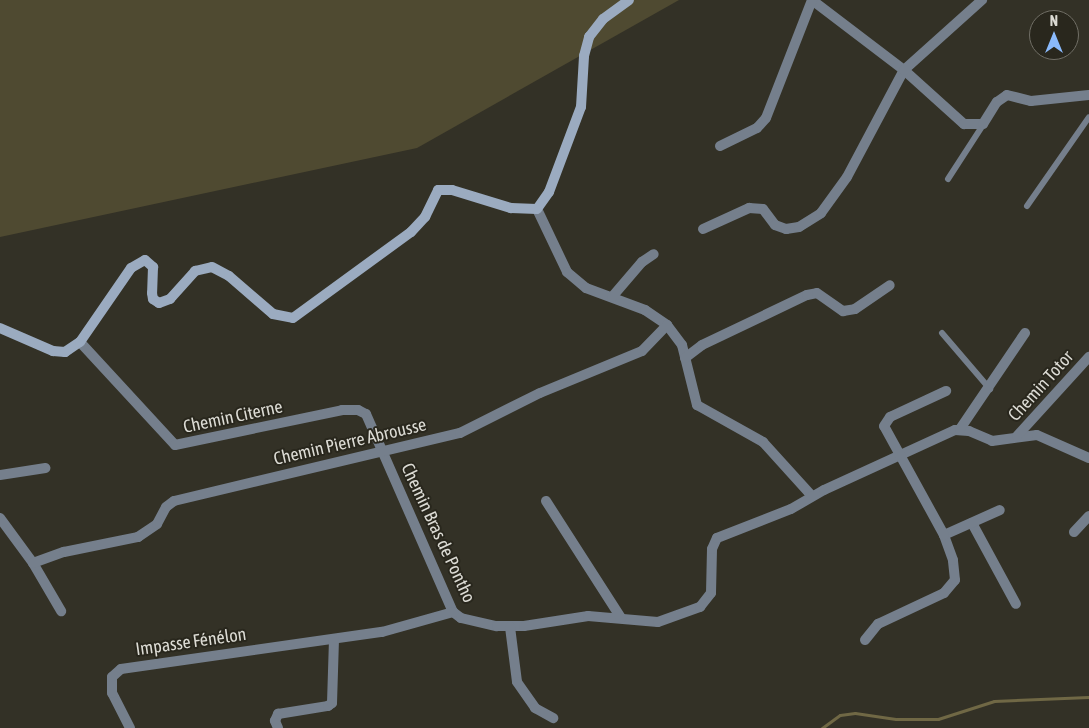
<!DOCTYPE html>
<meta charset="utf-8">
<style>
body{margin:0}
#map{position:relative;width:1089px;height:728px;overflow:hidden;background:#333126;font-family:"Asap Condensed",sans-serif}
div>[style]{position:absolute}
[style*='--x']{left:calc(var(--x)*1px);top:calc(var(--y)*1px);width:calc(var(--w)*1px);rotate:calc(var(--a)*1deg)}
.green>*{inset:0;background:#4f4a31}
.stream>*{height:3px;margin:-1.5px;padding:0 1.5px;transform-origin:1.5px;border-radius:1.5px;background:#706845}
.service>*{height:6px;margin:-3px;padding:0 3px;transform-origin:3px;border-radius:3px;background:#757f8c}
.minor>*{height:10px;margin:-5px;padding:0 5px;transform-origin:5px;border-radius:5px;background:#757f8c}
.secondary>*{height:10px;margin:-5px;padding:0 5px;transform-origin:5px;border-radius:5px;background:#9babc0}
span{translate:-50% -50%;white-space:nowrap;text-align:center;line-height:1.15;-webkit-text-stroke:4px #29271d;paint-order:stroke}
.street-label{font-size:18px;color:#dcdbd4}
.north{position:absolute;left:1029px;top:10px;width:50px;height:50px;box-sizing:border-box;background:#29271d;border:1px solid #716f66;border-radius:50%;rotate:0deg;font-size:14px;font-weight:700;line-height:20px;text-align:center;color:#dcdbd4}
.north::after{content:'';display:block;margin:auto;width:18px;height:22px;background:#8abafc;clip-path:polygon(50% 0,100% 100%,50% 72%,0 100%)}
</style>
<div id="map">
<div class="green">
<i style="clip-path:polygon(0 0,679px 0,417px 148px,0 237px)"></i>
</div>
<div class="stream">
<i style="--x:822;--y:728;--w:22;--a:-36"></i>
<i style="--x:840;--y:715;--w:15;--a:-8"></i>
<i style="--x:855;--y:713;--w:41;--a:8.3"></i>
<i style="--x:896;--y:719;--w:42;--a:0"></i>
<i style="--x:938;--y:719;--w:59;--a:-17.8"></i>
<i style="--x:994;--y:701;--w:95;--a:-2.4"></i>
</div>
<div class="service">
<i style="--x:948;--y:179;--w:68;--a:-57"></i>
<i style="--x:1027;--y:206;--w:108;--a:-55.1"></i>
<i style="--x:942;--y:333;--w:74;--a:49.4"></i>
</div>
<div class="minor">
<i style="--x:812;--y:0;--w:116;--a:37.3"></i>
<i style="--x:904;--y:70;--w:81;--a:42"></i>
<i style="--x:964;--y:124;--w:19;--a:0"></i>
<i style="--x:983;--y:124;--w:26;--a:-58"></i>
<i style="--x:997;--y:102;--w:12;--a:-35"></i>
<i style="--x:1007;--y:95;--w:25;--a:14"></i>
<i style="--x:1031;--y:101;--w:58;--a:-5.9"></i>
<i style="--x:720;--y:146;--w:41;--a:-25.9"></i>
<i style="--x:757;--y:128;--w:13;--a:-48"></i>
<i style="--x:766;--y:118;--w:127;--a:-68.7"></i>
<i style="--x:537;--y:209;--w:70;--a:64.5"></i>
<i style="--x:567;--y:272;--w:25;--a:40"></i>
<i style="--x:586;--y:288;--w:63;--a:20.4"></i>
<i style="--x:645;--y:310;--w:27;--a:34"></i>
<i style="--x:667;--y:325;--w:25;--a:53"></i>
<i style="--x:682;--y:345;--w:62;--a:76"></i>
<i style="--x:697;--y:405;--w:76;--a:29.3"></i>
<i style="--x:763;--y:442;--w:73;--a:47.8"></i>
<i style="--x:703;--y:229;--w:51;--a:-24.5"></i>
<i style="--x:749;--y:208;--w:14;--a:4"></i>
<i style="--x:763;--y:209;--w:20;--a:53"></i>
<i style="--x:775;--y:225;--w:12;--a:20"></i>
<i style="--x:786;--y:229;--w:13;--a:-9"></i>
<i style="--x:799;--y:227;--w:26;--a:-32"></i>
<i style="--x:821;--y:213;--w:44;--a:-54.2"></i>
<i style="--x:847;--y:177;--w:121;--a:-62"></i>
<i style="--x:904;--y:70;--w:105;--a:-41.9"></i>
<i style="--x:612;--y:297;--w:46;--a:-49.4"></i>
<i style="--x:642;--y:262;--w:14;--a:-34"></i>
<i style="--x:80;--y:342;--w:140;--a:47.3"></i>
<i style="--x:175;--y:445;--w:171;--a:-11.8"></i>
<i style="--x:342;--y:410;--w:16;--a:0"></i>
<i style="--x:358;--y:410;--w:9;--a:27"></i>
<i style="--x:366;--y:414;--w:216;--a:66.3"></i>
<i style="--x:453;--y:612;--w:10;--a:37"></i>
<i style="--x:461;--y:618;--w:37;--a:13"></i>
<i style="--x:497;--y:626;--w:27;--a:0"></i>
<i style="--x:524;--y:626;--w:65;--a:-8.9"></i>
<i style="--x:588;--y:616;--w:70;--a:4.9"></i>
<i style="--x:658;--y:622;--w:45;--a:-19.7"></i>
<i style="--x:700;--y:607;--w:18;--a:-52"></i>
<i style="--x:711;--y:593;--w:44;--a:-88.7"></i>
<i style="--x:712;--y:549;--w:12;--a:-66"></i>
<i style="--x:717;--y:538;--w:79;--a:-21.4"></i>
<i style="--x:791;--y:509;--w:38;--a:-30"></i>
<i style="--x:824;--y:490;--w:144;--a:-24.6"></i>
<i style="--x:955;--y:430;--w:14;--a:4"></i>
<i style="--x:969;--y:431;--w:25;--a:23"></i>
<i style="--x:992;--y:441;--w:45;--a:-7.6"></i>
<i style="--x:1037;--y:435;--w:57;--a:23.9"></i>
<i style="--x:685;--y:358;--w:21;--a:-37"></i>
<i style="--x:702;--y:345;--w:116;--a:-25.5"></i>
<i style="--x:807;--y:295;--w:10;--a:-11"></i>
<i style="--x:817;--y:293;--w:32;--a:35"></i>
<i style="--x:843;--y:311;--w:12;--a:-9"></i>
<i style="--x:855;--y:309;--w:42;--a:-34.4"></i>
<i style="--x:960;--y:429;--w:116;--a:-55.9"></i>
<i style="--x:1017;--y:436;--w:107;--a:-47.7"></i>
<i style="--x:0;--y:475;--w:46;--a:-8.8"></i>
<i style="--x:546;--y:501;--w:139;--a:57.3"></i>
<i style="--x:0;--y:518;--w:56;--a:53.7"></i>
<i style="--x:33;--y:563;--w:56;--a:59.7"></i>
<i style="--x:972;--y:523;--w:92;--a:61.5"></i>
<i style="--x:1074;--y:532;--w:22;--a:-47"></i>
<i style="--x:944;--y:535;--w:61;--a:-24.1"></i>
<i style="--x:33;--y:563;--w:33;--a:-20"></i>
<i style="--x:64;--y:552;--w:76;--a:-11.5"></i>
<i style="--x:138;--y:537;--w:23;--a:-34"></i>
<i style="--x:157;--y:524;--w:19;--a:-62"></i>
<i style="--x:166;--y:507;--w:10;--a:-37"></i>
<i style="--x:174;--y:501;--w:294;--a:-13.4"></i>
<i style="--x:460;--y:433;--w:89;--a:-26.6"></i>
<i style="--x:540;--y:393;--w:110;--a:-22.4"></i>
<i style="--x:642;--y:351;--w:36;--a:-46"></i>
<i style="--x:510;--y:627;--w:55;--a:82.7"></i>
<i style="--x:517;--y:682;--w:32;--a:55"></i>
<i style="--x:535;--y:708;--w:21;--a:29"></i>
<i style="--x:865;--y:640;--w:21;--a:-51"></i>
<i style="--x:878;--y:624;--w:73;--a:-25.2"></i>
<i style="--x:944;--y:593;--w:17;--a:-50"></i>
<i style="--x:955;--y:580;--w:20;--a:-96"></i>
<i style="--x:953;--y:560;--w:27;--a:-110"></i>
<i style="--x:944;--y:535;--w:124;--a:-118.8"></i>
<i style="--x:884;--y:426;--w:11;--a:-56"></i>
<i style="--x:890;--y:417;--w:62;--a:-24.9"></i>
<i style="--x:130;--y:728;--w:39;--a:-117"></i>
<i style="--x:112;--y:693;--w:16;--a:-90"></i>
<i style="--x:112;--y:677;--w:12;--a:-42"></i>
<i style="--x:121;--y:669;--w:264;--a:-8.1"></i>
<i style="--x:382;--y:632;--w:74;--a:-15.7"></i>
<i style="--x:278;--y:728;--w:8;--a:-113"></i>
<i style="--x:275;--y:721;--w:8;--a:-67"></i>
<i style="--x:278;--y:714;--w:51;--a:-9.1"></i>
<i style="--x:328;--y:706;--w:5;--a:-37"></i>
<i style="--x:332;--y:703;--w:64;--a:-88.2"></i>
</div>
<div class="secondary">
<i style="--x:0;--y:328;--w:58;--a:23.5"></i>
<i style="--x:53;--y:351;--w:12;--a:5"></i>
<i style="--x:65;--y:352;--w:18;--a:-34"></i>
<i style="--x:80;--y:342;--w:90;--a:-55.4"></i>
<i style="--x:131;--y:268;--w:16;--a:-30"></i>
<i style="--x:145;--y:260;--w:11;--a:41"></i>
<i style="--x:153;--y:267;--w:26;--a:92"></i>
<i style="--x:152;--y:293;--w:6;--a:81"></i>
<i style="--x:153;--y:299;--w:7;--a:34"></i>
<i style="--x:159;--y:303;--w:12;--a:-20"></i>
<i style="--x:170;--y:299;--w:38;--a:-48"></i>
<i style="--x:195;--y:271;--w:17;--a:-13"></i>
<i style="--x:212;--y:267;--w:19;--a:28"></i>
<i style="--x:229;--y:276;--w:58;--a:40.8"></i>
<i style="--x:273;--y:314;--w:20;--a:11"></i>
<i style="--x:293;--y:318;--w:146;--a:-36.1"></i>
<i style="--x:411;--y:232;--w:21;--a:-47"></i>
<i style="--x:425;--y:217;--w:30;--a:-64"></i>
<i style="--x:438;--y:190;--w:14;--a:0"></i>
<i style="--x:452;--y:190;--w:62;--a:17"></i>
<i style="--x:511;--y:208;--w:26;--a:2"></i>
<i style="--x:537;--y:209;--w:21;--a:-55"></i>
<i style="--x:549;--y:192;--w:91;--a:-69.4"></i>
<i style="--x:581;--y:107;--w:51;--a:-86.6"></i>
<i style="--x:584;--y:56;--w:20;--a:-75"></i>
<i style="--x:589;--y:37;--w:23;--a:-52"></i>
<i style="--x:603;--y:19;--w:32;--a:-36"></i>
</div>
<div class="street-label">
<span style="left:1041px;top:386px;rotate:-48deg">Chemin Totor</span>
<span style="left:233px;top:417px;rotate:-12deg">Chemin Citerne</span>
<span style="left:350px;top:442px;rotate:-13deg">Chemin Pierre Abrousse</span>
<span style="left:438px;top:533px;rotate:65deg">Chemin Bras de Pontho</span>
<span style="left:191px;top:642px;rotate:-8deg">Impasse Fénélon</span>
</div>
<div class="north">N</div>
</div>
